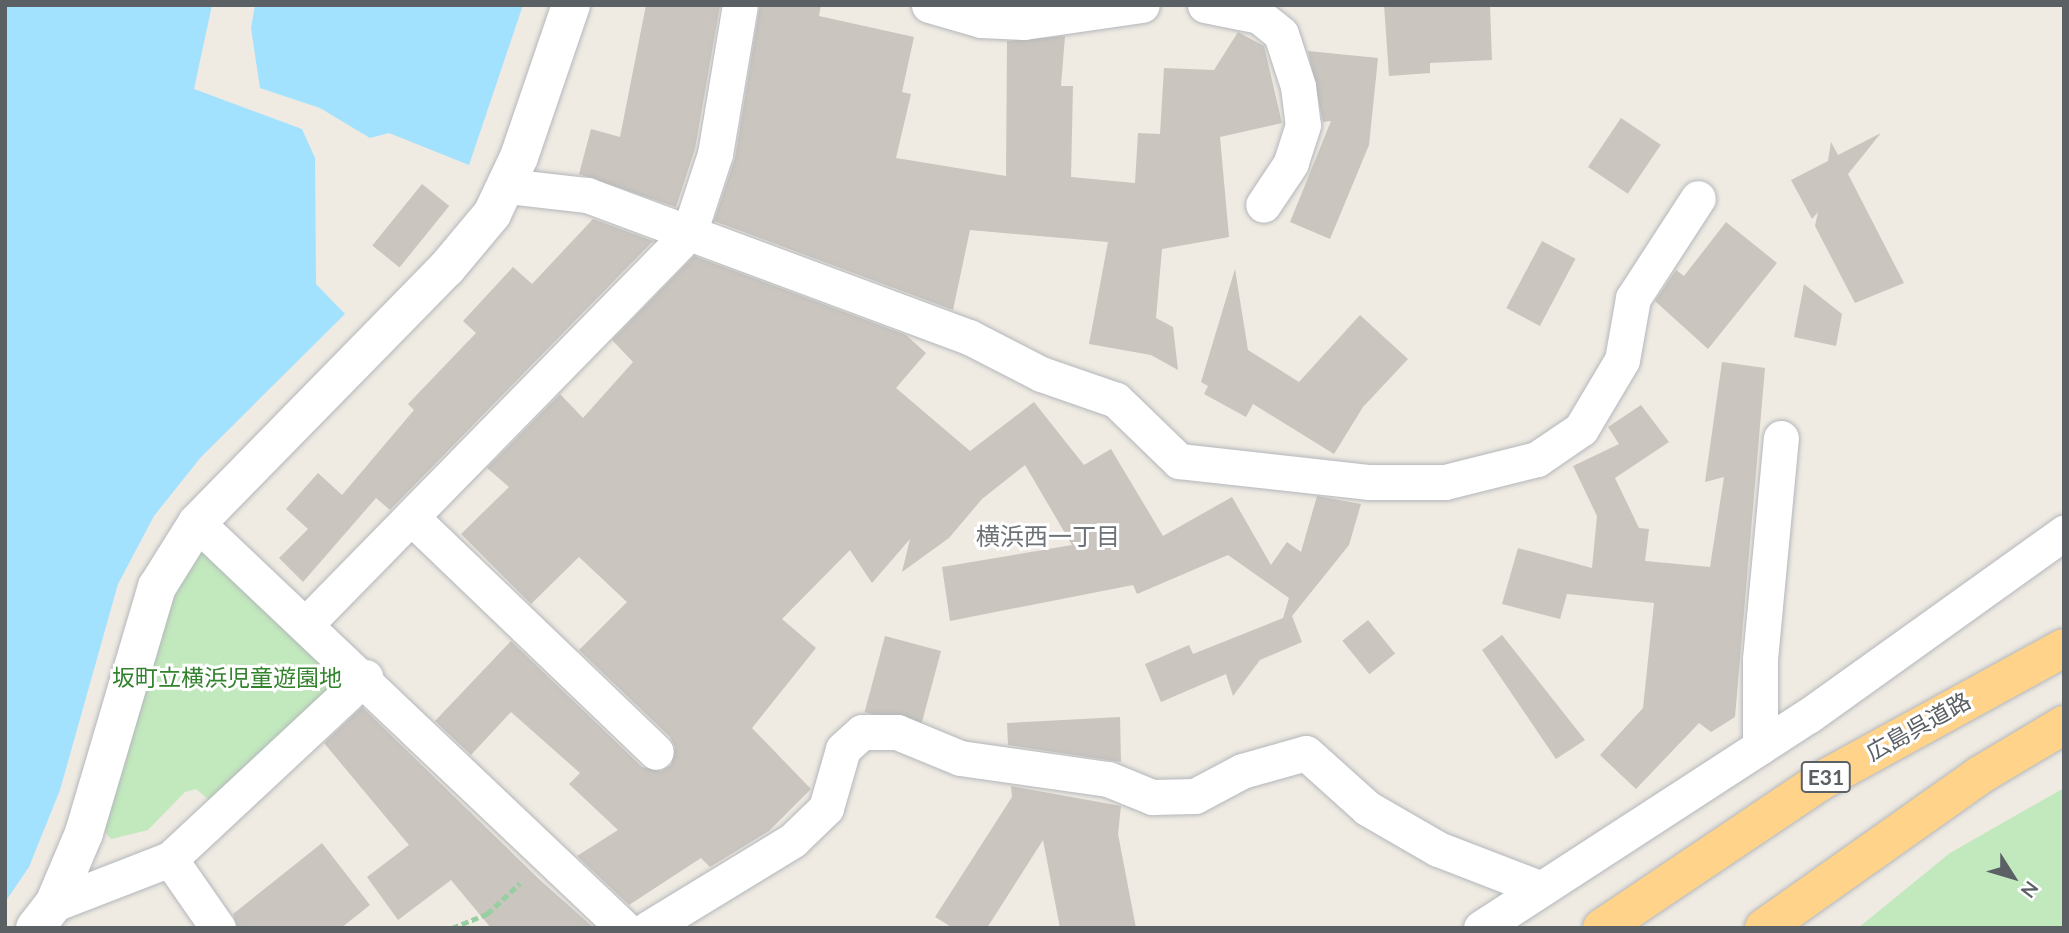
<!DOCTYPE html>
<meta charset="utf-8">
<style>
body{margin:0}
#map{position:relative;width:2069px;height:933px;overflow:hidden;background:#efeae2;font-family:Lato,"Noto Sans JP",sans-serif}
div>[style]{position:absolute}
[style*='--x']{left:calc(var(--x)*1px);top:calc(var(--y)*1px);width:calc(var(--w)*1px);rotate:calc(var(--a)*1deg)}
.green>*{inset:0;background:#c2e8bd}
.water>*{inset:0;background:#a2e2ff}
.building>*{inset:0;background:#cac5bf;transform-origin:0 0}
.path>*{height:4.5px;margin-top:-2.25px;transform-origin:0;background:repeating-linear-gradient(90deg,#98cfa0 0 7px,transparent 0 10.5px)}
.roads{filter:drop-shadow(0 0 2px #b3b7bb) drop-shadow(0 0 2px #b3b7bb)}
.minor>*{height:35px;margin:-17.5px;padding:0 17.5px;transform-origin:17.5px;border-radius:17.5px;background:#fff}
.tertiary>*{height:38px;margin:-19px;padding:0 19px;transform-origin:19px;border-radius:19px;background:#fff}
.motorway>*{height:38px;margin:-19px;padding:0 19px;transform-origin:19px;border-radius:19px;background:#ffd389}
span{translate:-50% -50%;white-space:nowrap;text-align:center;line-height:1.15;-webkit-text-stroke:6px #fff;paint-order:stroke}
.shield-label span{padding:2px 5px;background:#fff;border:2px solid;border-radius:5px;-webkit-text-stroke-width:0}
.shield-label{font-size:21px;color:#5b6064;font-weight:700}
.park-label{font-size:23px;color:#33822d}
.street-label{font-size:23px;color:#5b6064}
.neighbourhood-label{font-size:24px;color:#6c7276}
.frame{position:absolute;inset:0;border:7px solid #5b6064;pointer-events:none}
.north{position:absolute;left:1978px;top:842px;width:70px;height:70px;-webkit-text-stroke:5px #fff;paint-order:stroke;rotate:127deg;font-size:19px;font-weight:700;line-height:28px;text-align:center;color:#5b6064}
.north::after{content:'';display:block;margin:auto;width:24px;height:32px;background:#5b6064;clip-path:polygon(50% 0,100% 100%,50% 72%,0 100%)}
</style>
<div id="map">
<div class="green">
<i style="clip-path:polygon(205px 536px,350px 672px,215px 805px,196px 789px,185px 792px,148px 830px,111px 839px,102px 828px,153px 629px)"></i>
<i style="clip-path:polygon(2064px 788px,2064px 928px,1858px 928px,1950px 853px)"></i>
</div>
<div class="water">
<i style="clip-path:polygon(5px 5px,212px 5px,194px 89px,302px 129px,315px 158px,316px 284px,345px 314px,201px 457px,154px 516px,118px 584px,60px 790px,29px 867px,5px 902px)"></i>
<i style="clip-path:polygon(255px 5px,523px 5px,469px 165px,389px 133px,370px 138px,320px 108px,260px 88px,251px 28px)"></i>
</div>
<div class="building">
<i style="clip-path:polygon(646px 5px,720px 5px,695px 149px,676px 207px,579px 174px,591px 129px,620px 137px)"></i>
<i style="clip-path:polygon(760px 5px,821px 5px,819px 16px,914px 37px,902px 92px,911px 94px,896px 158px,1006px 176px,1007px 41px,1065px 36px,1061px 86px,1073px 86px,1071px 177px,1135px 183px,1138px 133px,1160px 134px,1164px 68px,1214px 70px,1238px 32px,1264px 46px,1282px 123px,1220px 137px,1229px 237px,1162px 249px,1156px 318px,1173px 327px,1178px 370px,1151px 355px,1089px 344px,1108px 242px,970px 230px,953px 310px,714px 221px,735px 158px)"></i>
<i style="clip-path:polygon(1384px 5px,1490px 5px,1492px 60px,1430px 63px,1430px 73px,1389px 76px)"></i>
<i style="clip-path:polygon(1308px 51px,1378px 58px,1369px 145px,1330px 239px,1290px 222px,1331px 121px,1323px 122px)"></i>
<i style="left:1621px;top:118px;width:48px;height:59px;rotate:34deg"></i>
<i style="clip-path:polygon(1881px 133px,1848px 174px,1904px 283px,1855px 303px,1815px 226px,1818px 212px,1812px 219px,1791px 180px,1828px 161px,1831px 142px,1838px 155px)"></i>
<i style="left:422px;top:184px;width:35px;height:79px;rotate:39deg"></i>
<i style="clip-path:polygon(593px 219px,653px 241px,390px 510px,376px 498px,303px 582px,279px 558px,308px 529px,286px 509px,318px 473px,342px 495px,414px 410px,408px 404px,476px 333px,463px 321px,513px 267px,532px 284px)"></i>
<i style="clip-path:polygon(1726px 222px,1777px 263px,1708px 349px,1655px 301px,1676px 270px,1684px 276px)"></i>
<i style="left:1542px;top:241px;width:38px;height:76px;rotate:28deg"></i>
<i style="clip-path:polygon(694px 256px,906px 335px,926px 353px,896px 388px,970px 451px,1034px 402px,1084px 465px,1111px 449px,1163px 536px,1232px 497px,1271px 565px,1287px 542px,1301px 552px,1317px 496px,1361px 504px,1349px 545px,1292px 616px,1302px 642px,1260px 660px,1233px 696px,1226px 674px,1161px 702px,1145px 664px,1189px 645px,1193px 654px,1283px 618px,1289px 598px,1228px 555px,1137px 594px,1133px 585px,950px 621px,942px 567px,1072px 545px,1025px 465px,982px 499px,949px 538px,902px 572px,910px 539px,872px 583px,850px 550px,782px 619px,816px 648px,752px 728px,811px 789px,769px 831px,710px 867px,701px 858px,629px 905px,577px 856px,618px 830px,569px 784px,580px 773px,511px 712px,471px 755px,435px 721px,511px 641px,642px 767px,661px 771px,671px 765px,675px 747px,670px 737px,579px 650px,627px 602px,579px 557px,531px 604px,461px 534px,509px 487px,487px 468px,560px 394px,583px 418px,633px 362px,612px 340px)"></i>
<i style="clip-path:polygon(1235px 269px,1248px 350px,1299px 382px,1360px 315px,1408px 359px,1363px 407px,1334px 454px,1253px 404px,1246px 417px,1204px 394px,1208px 386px,1201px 382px)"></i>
<i style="clip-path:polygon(1804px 284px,1842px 314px,1836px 346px,1794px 337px)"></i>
<i style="clip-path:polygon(1722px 362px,1765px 368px,1735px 717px,1711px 732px,1699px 723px,1636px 789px,1600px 755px,1643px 708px,1654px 603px,1567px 594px,1560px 619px,1502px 604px,1518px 548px,1592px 568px,1597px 516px,1573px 466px,1619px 444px,1608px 427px,1641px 405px,1669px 442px,1615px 478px,1639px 528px,1649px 529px,1645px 561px,1710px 567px,1724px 477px,1705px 482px)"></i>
<i style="left:1368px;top:620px;width:43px;height:33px;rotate:51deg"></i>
<i style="clip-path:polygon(1502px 635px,1585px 740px,1556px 759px,1482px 650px)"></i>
<i style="left:885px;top:636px;width:58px;height:79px;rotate:15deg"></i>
<i style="clip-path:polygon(362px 707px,540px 880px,594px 928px,491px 928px,451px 880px,398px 920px,367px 877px,409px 845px,324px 743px)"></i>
<i style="clip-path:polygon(1120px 717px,1121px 762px,1008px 745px,1007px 723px)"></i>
<i style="clip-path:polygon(1011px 786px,1121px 806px,1118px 834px,1136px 928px,1060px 928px,1043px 840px,987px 928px,953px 928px,935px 917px,1012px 797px)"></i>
<i style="clip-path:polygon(322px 843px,370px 905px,341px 928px,238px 928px,233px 914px)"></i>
</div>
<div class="path">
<i style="--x:452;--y:928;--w:38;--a:-22"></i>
<i style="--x:487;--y:914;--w:45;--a:-43.2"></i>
</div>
<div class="roads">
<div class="minor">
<i style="--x:929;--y:5;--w:54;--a:16.1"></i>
<i style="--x:981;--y:20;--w:43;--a:2.7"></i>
<i style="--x:1024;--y:22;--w:119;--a:-8.2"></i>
<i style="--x:1205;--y:5;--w:55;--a:11.5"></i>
<i style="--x:1259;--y:16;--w:28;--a:39"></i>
<i style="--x:1281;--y:34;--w:55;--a:71.9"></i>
<i style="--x:1298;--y:86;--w:39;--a:83"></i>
<i style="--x:1303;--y:125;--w:40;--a:108"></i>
<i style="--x:1291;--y:163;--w:50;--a:123.7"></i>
<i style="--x:508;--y:186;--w:80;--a:6.5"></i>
<i style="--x:587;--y:195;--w:408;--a:20.4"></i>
<i style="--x:969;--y:337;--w:81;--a:27.2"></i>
<i style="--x:1041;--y:374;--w:79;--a:19.1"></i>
<i style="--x:1116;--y:400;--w:88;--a:44.1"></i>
<i style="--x:1179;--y:461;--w:192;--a:6.3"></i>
<i style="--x:1370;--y:482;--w:75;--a:0"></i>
<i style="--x:1445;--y:482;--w:95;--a:-14"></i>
<i style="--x:1537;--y:459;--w:53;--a:-34.3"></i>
<i style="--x:1581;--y:429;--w:80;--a:-59.3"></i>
<i style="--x:1622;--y:360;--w:63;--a:-79.9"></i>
<i style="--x:1633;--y:298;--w:119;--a:-57"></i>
<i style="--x:411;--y:517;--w:339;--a:43.8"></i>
<i style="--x:197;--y:523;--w:589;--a:43.49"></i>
<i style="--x:308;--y:622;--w:545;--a:-45.6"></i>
<i style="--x:689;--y:233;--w:83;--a:-71.8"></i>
<i style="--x:715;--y:154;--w:151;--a:-80.5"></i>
<i style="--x:1760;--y:747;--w:88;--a:-90"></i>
<i style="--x:1760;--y:659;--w:222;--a:-84.6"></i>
<i style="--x:170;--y:859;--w:84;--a:55.2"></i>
<i style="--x:54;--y:904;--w:124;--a:-21.2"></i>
<i style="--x:170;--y:859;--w:267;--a:-43"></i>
<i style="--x:649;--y:928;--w:169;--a:-31.4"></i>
<i style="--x:793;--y:840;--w:46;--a:-44.1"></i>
<i style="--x:826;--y:808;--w:61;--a:-73.9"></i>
<i style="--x:843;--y:749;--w:25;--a:-42"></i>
<i style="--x:862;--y:732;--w:35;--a:0"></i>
<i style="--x:897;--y:732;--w:68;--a:22.4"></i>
<i style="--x:960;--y:758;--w:149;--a:8.1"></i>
<i style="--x:1108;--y:779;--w:48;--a:22.2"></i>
<i style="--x:1152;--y:797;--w:43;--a:-1.3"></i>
<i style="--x:1195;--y:796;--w:53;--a:-28"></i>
<i style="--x:1242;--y:771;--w:66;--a:-15.7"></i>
<i style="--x:1306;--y:753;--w:82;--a:42"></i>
<i style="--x:1367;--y:808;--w:82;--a:30"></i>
<i style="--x:1438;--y:849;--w:108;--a:21.1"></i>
<i style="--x:1481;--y:928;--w:390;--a:-33"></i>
<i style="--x:1808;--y:716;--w:315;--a:-35.6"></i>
</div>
<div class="tertiary">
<i style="--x:35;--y:928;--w:31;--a:-52"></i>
<i style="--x:54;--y:904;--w:77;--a:-67.1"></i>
<i style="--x:84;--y:833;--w:257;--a:-73.5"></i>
<i style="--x:157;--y:587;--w:75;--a:-58"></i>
<i style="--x:197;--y:523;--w:356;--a:-45.6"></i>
<i style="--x:446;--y:269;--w:72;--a:-50.1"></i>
<i style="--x:492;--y:214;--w:63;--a:-64.7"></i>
<i style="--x:519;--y:157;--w:161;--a:-71.1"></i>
</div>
<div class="motorway">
<i style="--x:1602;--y:928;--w:262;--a:-33.9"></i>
<i style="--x:1819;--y:782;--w:279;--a:-28.7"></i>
<i style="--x:1764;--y:928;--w:265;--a:-35.3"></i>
<i style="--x:1980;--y:775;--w:98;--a:-30.8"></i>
</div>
</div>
<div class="shield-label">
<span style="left:1826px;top:777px">E31</span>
</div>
<div class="park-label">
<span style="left:227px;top:677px">坂町立横浜児童遊園地</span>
</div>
<div class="street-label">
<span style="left:1918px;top:726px;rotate:-29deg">広島呉道路</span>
</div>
<div class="neighbourhood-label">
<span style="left:1048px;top:536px">横浜西一丁目</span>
</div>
<div class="frame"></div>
<div class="north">N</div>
</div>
